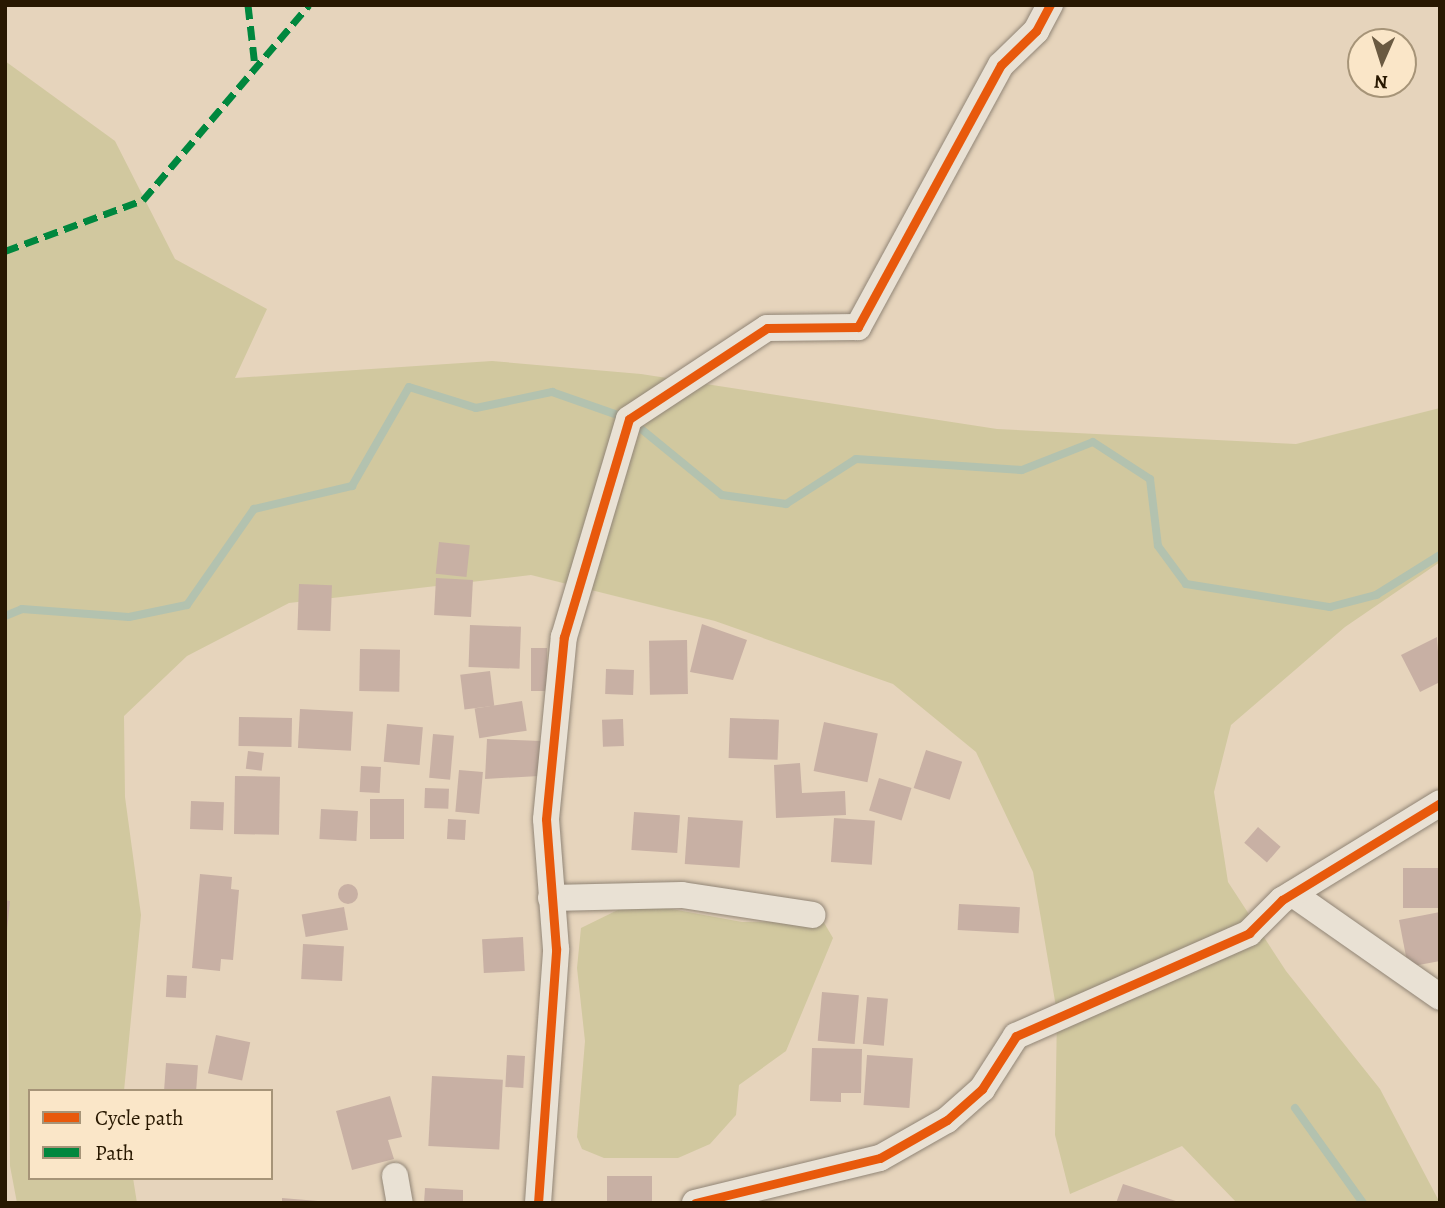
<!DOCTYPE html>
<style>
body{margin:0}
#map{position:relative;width:1445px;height:1208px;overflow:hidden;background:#e6d4bc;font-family:Alegreya,serif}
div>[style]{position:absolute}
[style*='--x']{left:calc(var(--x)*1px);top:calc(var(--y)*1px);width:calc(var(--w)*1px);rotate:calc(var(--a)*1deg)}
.green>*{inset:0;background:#d1c89f}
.stream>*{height:8px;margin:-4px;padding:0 4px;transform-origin:4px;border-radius:4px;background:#b3c2af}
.building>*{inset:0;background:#c8b0a4;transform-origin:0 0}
.round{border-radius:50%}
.roads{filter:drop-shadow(0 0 2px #918576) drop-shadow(0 0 2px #918576)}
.minor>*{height:26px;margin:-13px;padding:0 13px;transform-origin:13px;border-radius:13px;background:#e9e1d4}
.quiet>*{height:7px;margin-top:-3.5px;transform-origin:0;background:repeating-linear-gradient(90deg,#00873e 0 14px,transparent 0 21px)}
.cycleway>*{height:9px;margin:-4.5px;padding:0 4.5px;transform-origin:4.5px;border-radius:4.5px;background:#e8590c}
span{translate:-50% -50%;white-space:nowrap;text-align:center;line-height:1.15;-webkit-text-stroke:7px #fae6c8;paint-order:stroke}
.frame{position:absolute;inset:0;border:7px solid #281801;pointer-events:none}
.legend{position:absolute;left:28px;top:1089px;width:245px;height:91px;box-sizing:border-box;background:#fae6c8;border:2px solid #a69478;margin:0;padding:9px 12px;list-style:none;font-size:21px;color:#281801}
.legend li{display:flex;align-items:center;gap:14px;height:35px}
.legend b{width:35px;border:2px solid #a69478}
.north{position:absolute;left:1347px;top:28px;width:70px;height:70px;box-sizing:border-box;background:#fae6c8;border:2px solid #a69478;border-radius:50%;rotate:183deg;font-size:19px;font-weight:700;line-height:28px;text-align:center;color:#281801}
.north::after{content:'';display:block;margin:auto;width:24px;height:32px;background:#6a5a42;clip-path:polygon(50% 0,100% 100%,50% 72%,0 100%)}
</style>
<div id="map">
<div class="green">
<i style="clip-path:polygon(5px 61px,115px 141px,175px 259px,267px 309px,235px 378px,492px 361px,641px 374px,997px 429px,1296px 444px,1440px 408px,1440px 562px,1345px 627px,1231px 725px,1214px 792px,1228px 882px,1286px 971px,1380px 1089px,1440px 1203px,1237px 1203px,1182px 1146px,1070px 1194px,1055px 1135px,1057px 1013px,1033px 872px,976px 752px,893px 684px,715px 621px,531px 575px,289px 603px,187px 656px,124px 716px,125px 797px,141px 915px,124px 1091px,30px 1091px,30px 1178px,133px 1178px,137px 1203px,17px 1203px,10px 1166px,5px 777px)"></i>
<i style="clip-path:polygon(634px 902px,742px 922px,823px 921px,833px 938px,786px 1051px,739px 1085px,736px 1115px,710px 1144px,678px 1158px,604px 1158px,582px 1149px,577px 1137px,585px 1041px,577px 968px,581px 928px)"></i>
</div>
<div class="stream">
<i style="--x:5;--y:616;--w:18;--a:-22"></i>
<i style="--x:22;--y:609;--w:107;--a:4.3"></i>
<i style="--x:129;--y:617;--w:59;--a:-11.7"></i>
<i style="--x:187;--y:605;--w:117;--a:-55.1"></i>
<i style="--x:254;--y:509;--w:101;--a:-13.2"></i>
<i style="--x:352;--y:486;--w:114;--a:-60.1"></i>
<i style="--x:409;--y:387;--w:70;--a:17.4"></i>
<i style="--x:476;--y:408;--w:78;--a:-11.9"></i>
<i style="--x:552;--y:392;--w:82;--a:19.3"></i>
<i style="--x:629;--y:419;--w:120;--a:39.3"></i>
<i style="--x:722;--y:495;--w:65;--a:8"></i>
<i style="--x:786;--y:504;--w:83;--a:-32.7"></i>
<i style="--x:856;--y:459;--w:166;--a:3.8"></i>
<i style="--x:1022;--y:470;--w:76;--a:-21.5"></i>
<i style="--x:1093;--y:442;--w:68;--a:33"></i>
<i style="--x:1150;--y:479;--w:67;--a:83.2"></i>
<i style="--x:1158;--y:546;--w:47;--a:53.6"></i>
<i style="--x:1186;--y:584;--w:146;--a:9.1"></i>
<i style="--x:1330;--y:607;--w:48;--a:-14.6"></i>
<i style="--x:1376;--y:595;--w:75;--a:-32"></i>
<i style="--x:1295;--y:1108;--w:117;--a:54.4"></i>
</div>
<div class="building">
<i style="left:439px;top:542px;width:31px;height:32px;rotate:6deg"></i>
<i style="left:436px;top:578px;width:37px;height:37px;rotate:3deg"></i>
<i style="left:299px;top:584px;width:33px;height:46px;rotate:2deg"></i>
<i style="clip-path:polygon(702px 624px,747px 640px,733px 680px,690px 672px)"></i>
<i style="left:470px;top:625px;width:51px;height:42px;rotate:2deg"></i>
<i style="clip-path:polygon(1437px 637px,1440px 682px,1420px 692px,1401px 655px)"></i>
<i style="left:687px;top:640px;width:54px;height:38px;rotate:89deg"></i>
<i style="left:531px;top:648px;width:16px;height:43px"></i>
<i style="left:360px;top:649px;width:40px;height:42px;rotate:1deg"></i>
<i style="left:606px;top:669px;width:28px;height:25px;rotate:2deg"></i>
<i style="left:490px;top:671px;width:35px;height:30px;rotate:83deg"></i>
<i style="left:522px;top:701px;width:30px;height:48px;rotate:81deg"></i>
<i style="left:300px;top:709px;width:53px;height:39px;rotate:3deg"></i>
<i style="left:239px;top:717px;width:53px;height:29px;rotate:1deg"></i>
<i style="left:730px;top:718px;width:49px;height:40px;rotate:2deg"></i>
<i style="left:623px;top:719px;width:27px;height:21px;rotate:88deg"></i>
<i style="left:824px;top:722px;width:55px;height:50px;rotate:12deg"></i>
<i style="left:387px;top:724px;width:36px;height:38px;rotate:5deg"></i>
<i style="left:433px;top:734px;width:21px;height:44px;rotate:5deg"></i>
<i style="clip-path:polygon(487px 739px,541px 741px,539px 776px,485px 779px)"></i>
<i style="left:926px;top:750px;width:38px;height:40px;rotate:18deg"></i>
<i style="left:248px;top:751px;width:16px;height:18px;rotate:7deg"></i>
<i style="clip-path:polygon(800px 763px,802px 793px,845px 791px,846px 815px,776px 818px,774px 765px)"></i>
<i style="left:361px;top:766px;width:20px;height:26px;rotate:3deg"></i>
<i style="left:459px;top:770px;width:24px;height:42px;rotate:5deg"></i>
<i style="left:235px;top:776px;width:45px;height:58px;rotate:1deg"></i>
<i style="left:879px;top:778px;width:34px;height:34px;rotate:17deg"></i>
<i style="left:425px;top:788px;width:24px;height:20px;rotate:2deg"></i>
<i style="left:370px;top:799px;width:34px;height:40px"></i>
<i style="left:191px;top:801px;width:33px;height:28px;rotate:2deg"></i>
<i style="left:321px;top:809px;width:37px;height:30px;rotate:3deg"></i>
<i style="left:634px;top:812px;width:46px;height:38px;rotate:4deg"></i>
<i style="left:688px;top:817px;width:55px;height:47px;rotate:4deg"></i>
<i style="left:834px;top:818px;width:41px;height:44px;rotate:4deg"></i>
<i style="left:448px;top:819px;width:18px;height:20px;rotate:3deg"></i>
<i style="left:1258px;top:827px;width:30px;height:21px;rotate:41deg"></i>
<i style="left:1440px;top:868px;width:40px;height:37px;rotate:90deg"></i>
<i style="clip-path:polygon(200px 874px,232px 877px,231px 889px,239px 890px,233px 960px,221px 959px,220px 971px,192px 968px)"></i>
<i class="round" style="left:338px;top:884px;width:20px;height:20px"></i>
<i style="clip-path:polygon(5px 900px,10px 901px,7px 931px,5px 931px)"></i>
<i style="left:959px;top:904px;width:61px;height:26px;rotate:3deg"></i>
<i style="left:344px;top:907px;width:23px;height:43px;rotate:80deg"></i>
<i style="clip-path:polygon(1440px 912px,1440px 961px,1408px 967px,1399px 920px)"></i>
<i style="left:523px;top:937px;width:34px;height:41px;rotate:87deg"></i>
<i style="left:303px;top:944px;width:41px;height:35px;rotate:3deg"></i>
<i style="left:167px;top:975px;width:20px;height:22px;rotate:3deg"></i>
<i style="left:822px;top:992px;width:37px;height:49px;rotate:5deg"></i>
<i style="left:867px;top:997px;width:21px;height:47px;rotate:5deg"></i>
<i style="left:216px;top:1035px;width:35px;height:39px;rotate:12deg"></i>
<i style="clip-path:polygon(812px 1048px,862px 1049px,861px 1093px,841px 1093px,841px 1102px,810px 1101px)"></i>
<i style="left:507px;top:1055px;width:18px;height:32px;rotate:3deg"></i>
<i style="left:867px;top:1055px;width:46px;height:50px;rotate:4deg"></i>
<i style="left:166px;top:1063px;width:32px;height:28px;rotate:4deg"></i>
<i style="left:432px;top:1076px;width:71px;height:70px;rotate:3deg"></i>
<i style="clip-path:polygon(390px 1096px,402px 1137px,388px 1140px,394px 1159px,352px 1170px,336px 1111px)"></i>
<i style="left:607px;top:1176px;width:45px;height:27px"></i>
<i style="clip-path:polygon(1123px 1184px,1179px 1202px,1178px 1203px,1116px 1203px)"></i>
<i style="clip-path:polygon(425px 1188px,463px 1190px,463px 1203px,424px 1203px)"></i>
<i style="clip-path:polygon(282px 1198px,318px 1201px,318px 1203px,282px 1203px)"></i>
</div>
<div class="roads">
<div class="minor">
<i style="--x:1293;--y:894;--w:179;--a:35"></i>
<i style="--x:551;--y:898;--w:131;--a:-1.3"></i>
<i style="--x:682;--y:895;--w:132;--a:8.7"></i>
<i style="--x:395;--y:1176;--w:27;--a:80"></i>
<i style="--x:538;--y:1203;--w:255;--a:-85.9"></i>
<i style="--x:556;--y:949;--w:130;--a:-94.4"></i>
<i style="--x:546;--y:819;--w:183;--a:-84.4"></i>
<i style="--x:564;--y:637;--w:227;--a:-73.4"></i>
<i style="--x:629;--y:419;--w:165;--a:-33.4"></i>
<i style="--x:767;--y:328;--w:91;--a:-0.6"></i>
<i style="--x:858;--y:327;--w:298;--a:-61.4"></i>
<i style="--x:1001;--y:65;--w:49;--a:-44.2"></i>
<i style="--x:1036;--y:31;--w:30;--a:-62"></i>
<i style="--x:695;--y:1203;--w:190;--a:-13.7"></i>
<i style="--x:880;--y:1158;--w:77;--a:-29.6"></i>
<i style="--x:947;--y:1120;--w:47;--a:-41.5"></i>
<i style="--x:982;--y:1089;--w:63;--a:-57.3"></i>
<i style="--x:1016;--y:1036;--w:255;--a:-23.8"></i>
<i style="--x:1249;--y:933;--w:47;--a:-45"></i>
<i style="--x:1282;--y:900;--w:185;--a:-31.5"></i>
</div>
</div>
<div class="quiet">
<i style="--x:248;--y:5;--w:61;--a:83.5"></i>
<i style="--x:5;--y:251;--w:147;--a:-20.3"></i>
<i style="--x:143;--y:200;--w:256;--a:-49.6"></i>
</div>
<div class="cycleway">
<i style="--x:538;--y:1203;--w:255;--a:-85.9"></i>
<i style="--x:556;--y:949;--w:130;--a:-94.4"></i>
<i style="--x:546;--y:819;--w:183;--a:-84.4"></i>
<i style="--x:564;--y:637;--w:227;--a:-73.4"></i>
<i style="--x:629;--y:419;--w:165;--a:-33.4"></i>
<i style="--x:767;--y:328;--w:91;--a:-0.6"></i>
<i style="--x:858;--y:327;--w:298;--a:-61.4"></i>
<i style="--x:1001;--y:65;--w:49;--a:-44.2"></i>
<i style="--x:1036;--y:31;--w:30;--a:-62"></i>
<i style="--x:695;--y:1203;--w:190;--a:-13.7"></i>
<i style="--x:880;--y:1158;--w:77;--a:-29.6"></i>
<i style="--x:947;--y:1120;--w:47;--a:-41.5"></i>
<i style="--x:982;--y:1089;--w:63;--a:-57.3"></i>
<i style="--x:1016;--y:1036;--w:255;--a:-23.8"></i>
<i style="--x:1249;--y:933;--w:47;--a:-45"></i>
<i style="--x:1282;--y:900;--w:185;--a:-31.5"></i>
</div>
<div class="frame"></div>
<ul class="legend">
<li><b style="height:9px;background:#e8590c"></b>Cycle path</li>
<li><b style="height:9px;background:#00873e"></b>Path</li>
</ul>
<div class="north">N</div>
</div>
